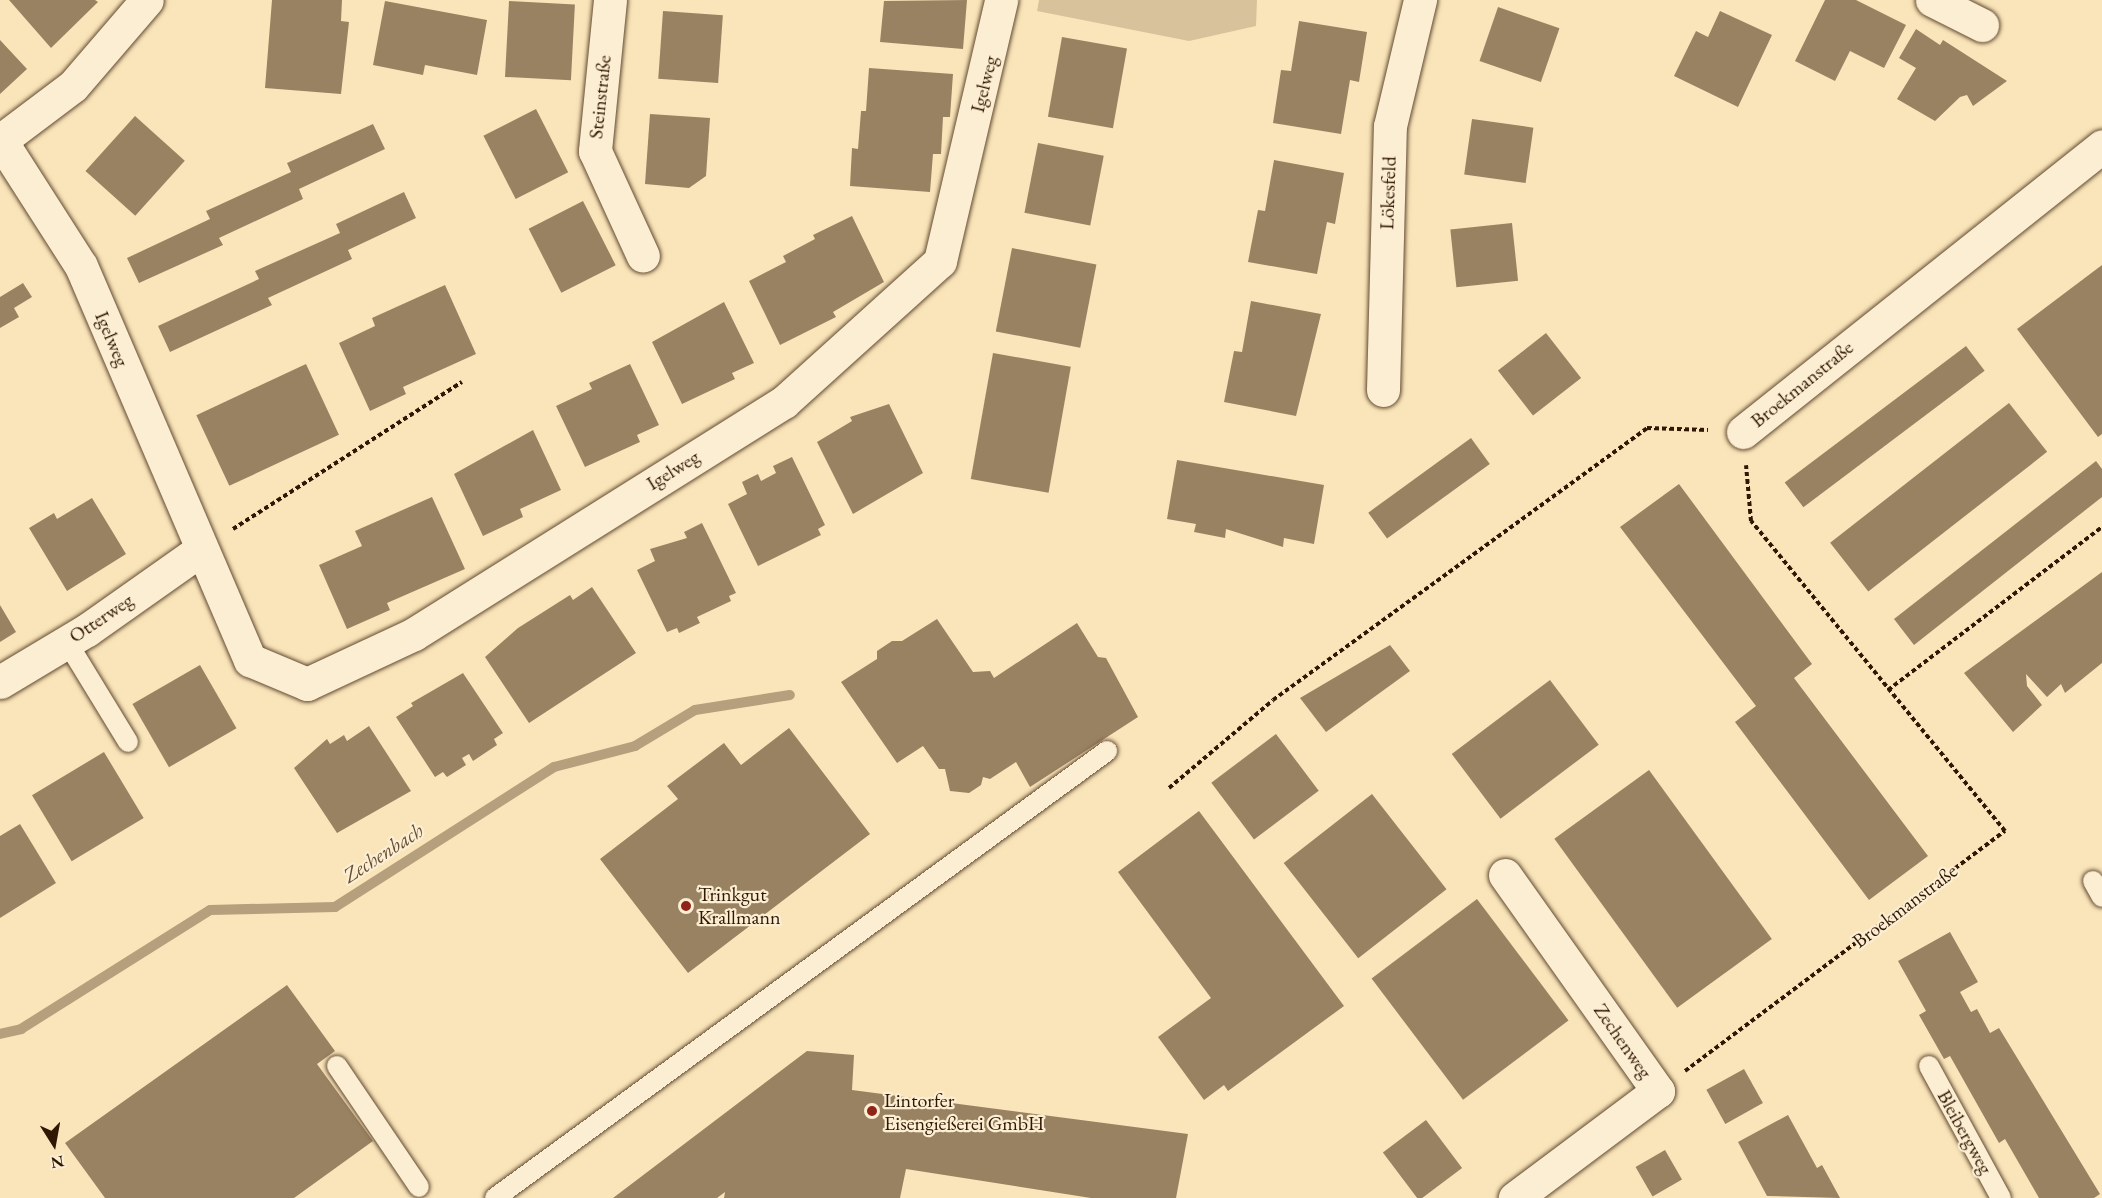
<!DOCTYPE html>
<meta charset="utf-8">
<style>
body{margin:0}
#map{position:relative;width:2102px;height:1198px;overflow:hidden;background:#fae5ba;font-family:"EB Garamond",serif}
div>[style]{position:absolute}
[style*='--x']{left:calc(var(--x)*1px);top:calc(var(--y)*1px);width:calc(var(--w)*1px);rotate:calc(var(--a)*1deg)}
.green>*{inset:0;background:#d8c29b}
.stream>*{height:10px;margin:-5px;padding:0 5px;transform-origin:5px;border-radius:5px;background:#b59f7c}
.building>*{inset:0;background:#998262;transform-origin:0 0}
.path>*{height:4px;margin-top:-2px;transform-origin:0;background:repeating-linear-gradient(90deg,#301703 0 4.5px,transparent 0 7.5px)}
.roads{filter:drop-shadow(0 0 2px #624a31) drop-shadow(0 0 2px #624a31)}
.service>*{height:20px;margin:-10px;padding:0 10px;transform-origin:10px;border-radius:10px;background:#fceed2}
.minor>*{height:33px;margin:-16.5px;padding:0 16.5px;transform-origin:16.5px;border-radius:16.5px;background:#fceed2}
.dots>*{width:16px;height:16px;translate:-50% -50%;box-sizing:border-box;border:3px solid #fceed2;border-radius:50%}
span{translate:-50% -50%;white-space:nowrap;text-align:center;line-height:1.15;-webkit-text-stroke:4.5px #fceed2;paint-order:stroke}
.street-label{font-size:20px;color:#301703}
.poi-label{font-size:20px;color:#301703}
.left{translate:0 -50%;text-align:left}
.water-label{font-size:21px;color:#654d33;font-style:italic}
.north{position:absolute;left:24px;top:1114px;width:60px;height:60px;-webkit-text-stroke:4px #fceed2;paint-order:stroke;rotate:169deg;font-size:16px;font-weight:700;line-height:24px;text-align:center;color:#301703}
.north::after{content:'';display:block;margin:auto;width:21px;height:27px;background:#301703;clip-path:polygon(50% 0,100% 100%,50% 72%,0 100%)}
</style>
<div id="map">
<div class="green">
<i style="clip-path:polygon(1039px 0,1257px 0,1256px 26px,1189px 41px,1037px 11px)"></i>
</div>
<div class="stream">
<i style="--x:0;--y:1034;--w:22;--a:-13"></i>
<i style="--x:21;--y:1029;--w:223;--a:-32.2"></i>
<i style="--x:210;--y:910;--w:125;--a:-1.4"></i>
<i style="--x:335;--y:907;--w:260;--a:-32.6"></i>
<i style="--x:554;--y:767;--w:84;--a:-14.5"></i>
<i style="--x:635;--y:746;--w:70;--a:-31"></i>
<i style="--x:695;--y:710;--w:96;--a:-9"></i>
</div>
<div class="building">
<i style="clip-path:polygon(9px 0,95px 0,98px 2px,51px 48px)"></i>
<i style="clip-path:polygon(272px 0,342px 0,341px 21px,349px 22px,341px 94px,265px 88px)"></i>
<i style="clip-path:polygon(967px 0,963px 49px,880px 42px,884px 1px)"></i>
<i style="clip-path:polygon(1825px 0,1856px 0,1906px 25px,1884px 68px,1850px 51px,1835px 81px,1795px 61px)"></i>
<i style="clip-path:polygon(385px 1px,487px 20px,477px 75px,425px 65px,423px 75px,373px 65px)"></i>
<i style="left:509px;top:1px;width:66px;height:76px;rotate:3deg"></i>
<i style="left:1498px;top:7px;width:65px;height:57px;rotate:19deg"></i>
<i style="left:663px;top:11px;width:60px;height:68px;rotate:4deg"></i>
<i style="clip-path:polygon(1720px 11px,1772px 35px,1738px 107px,1674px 76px,1696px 31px,1708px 37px)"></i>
<i style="clip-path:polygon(1299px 21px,1367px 32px,1359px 82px,1350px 80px,1341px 134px,1273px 123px,1281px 70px,1291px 71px)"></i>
<i style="clip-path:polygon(1916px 29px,1940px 45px,1943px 40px,2007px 81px,1973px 106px,1967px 95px,1960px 97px,1935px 121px,1897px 99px,1916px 68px,1899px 58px)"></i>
<i style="left:1062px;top:37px;width:66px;height:81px;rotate:10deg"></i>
<i style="clip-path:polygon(0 40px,27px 69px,0 94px)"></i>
<i style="clip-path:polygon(869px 68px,953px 74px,950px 117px,943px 117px,941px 154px,933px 154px,930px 192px,850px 186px,852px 148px,858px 149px,861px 111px,866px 111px)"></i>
<i style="left:536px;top:109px;width:71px;height:59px;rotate:63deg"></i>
<i style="clip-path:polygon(650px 114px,710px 118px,706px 176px,689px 188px,645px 184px)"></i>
<i style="left:135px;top:116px;width:67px;height:74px;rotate:42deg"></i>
<i style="left:1472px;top:119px;width:62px;height:56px;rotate:8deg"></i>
<i style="clip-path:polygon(373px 124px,385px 149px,299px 189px,303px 199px,219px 238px,223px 245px,139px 283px,127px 258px,210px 219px,206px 211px,291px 172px,287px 163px)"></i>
<i style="left:1038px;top:143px;width:67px;height:71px;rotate:11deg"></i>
<i style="clip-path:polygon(1274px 160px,1344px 173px,1335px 224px,1327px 222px,1317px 274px,1248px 262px,1258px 210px,1265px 211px)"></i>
<i style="clip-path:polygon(404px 192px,416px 218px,348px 250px,352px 259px,268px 298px,272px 305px,170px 352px,158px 326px,259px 279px,255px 271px,340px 233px,336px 224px)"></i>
<i style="left:583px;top:201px;width:72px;height:61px;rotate:63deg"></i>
<i style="clip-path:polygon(852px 216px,884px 282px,833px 312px,836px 317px,780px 345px,749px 281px,786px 262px,783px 256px,815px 239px,813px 235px)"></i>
<i style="left:1512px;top:223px;width:58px;height:62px;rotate:84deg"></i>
<i style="left:1012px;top:248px;width:86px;height:85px;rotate:11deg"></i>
<i style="clip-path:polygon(2102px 265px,2102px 434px,2098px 437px,2017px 329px)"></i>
<i style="clip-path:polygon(23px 283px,32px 297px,14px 308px,19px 317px,0 328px,0 297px)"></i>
<i style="clip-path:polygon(445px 285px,476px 354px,403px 387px,406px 394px,370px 411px,339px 343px,375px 326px,372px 318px)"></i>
<i style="clip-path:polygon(1251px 301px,1321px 314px,1296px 416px,1224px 402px,1234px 351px,1242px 352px)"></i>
<i style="clip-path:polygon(724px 302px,754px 363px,732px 373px,735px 379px,682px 404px,652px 342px)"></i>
<i style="left:1546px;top:333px;width:57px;height:61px;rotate:52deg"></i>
<i style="left:1966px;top:346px;width:31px;height:227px;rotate:53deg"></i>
<i style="left:993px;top:353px;width:79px;height:128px;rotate:10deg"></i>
<i style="left:306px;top:364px;width:78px;height:121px;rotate:65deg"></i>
<i style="clip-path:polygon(630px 364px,659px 425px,637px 435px,640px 442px,585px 467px,556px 406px,592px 389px,589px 383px)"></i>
<i style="left:2009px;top:403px;width:62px;height:227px;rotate:52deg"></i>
<i style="clip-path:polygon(889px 404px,923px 473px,853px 514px,817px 442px,852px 421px,850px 417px)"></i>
<i style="clip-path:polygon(533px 430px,561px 490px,520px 509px,523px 517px,483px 536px,454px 474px)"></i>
<i style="left:1471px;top:438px;width:32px;height:127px;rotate:54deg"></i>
<i style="clip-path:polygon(792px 457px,825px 525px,818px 529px,821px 535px,758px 566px,728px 504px,747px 494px,742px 482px,758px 474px,761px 481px,776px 473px,773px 466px)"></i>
<i style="clip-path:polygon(1177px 460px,1324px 485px,1314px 544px,1284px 538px,1283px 547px,1226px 529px,1225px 538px,1194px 532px,1196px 524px,1167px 519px)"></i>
<i style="clip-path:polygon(2096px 461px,2102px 469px,2102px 497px,1914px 645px,1894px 619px)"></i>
<i style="clip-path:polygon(1679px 484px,1812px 664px,1794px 678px,1928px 856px,1869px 900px,1735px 722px,1756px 706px,1620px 527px)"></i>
<i style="clip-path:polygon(432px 497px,465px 569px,387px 603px,390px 610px,347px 629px,319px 565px,362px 546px,355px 531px)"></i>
<i style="clip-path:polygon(92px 498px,126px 554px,67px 591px,29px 528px,54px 513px,57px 519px)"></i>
<i style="clip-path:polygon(702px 523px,736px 593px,729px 596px,731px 601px,697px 617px,700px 623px,679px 633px,677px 628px,667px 632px,637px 570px,655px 561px,650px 549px,687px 538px,684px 532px)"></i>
<i style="clip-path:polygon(2102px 572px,2102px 663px,2065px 693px,2061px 684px,2047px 697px,2026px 674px,2027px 686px,2042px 705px,2013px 732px,1964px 673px)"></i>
<i style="clip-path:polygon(592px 587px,636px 653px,529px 723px,485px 657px,518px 628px,570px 595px,573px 600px)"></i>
<i style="clip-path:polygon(0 605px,16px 632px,0 642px)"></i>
<i style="clip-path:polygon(937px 619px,973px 672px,990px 671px,994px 678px,1077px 623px,1098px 657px,1106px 658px,1138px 717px,1030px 787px,1016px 762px,990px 779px,983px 777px,981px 785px,969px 793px,950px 791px,945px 769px,939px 769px,923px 746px,897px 763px,841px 682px,877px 659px,877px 651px,892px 641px,902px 641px)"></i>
<i style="clip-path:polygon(1390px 645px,1410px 671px,1326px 732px,1300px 698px)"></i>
<i style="left:200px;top:665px;width:73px;height:78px;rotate:60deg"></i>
<i style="clip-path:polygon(463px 673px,503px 733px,494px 739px,497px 745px,473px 761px,469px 754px,462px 758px,466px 765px,447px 777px,443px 772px,435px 777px,396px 717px,413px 706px,411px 703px)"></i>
<i style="left:1550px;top:680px;width:81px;height:123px;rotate:53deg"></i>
<i style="clip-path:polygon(369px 726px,411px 791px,337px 833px,294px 768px,327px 739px,330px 744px,344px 735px,347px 741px)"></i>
<i style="clip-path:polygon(789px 728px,870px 834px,688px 973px,600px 859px,678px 799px,667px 786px,724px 743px,741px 765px)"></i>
<i style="left:1276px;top:734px;width:71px;height:81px;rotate:53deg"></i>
<i style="left:104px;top:752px;width:77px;height:84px;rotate:59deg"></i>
<i style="left:1649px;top:770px;width:209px;height:117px;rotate:54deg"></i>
<i style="left:1372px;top:794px;width:121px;height:112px;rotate:52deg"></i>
<i style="clip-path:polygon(1199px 811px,1344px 1006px,1228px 1091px,1224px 1085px,1204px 1100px,1158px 1037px,1211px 998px,1118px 872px)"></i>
<i style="clip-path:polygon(20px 824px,56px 883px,0 918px,0 836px)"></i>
<i style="left:1477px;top:899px;width:152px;height:132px;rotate:53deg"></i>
<i style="clip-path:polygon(1950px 932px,1978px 982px,1960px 992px,1971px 1012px,1977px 1009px,1990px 1033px,1999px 1028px,2100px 1194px,2094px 1198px,2039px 1198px,2005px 1139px,1999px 1143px,1950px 1056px,1944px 1059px,1919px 1015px,1926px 1011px,1898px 961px)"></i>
<i style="clip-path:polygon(287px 985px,335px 1051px,317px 1064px,373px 1141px,294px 1198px,105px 1198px,65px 1143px)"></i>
<i style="clip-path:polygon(807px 1051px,854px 1055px,852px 1090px,1188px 1134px,1176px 1198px,1091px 1198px,906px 1169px,900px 1198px,724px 1198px,725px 1192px,717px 1198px,613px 1198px)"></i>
<i style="left:1744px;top:1069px;width:39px;height:43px;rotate:61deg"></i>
<i style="clip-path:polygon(1788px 1115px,1817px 1168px,1822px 1165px,1840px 1198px,1767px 1196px,1738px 1142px)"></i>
<i style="left:1426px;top:1120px;width:60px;height:54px;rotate:53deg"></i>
<i style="left:1665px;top:1150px;width:34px;height:34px;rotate:60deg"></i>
</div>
<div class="path">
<i style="--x:233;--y:529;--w:272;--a:-32.7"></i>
<i style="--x:1888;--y:690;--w:269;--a:-37.3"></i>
<i style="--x:1169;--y:788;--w:136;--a:-40.2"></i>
<i style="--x:1273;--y:700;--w:462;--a:-36"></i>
<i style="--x:1647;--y:428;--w:61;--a:1.9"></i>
<i style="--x:1685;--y:1071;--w:400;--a:-36.9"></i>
<i style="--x:2005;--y:831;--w:401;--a:-129.3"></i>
<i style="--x:1751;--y:521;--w:56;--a:-95.1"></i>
</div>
<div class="roads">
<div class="service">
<i style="--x:67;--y:642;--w:117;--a:58.6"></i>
<i style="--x:2093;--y:881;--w:18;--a:61"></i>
<i style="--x:337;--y:1066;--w:146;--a:55.9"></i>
<i style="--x:1929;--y:1066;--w:150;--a:61.4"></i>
<i style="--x:495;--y:1198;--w:758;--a:-36.14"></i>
</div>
<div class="minor">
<i style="--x:610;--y:0;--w:152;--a:95.7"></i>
<i style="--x:595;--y:151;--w:115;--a:65.4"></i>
<i style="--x:1932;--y:0;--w:56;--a:26.6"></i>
<i style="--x:0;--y:141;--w:91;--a:-37"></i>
<i style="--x:73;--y:86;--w:113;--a:-49.3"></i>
<i style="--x:1;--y:141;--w:148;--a:57.4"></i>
<i style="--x:81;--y:266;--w:429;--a:66.8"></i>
<i style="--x:250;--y:660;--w:62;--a:22.8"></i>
<i style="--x:307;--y:684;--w:118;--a:-25"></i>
<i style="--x:414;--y:634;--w:437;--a:-32.1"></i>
<i style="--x:784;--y:402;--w:210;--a:-42.1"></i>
<i style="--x:940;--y:261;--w:268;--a:-76.8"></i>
<i style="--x:1383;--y:390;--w:264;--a:-88.5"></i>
<i style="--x:1390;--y:126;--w:130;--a:-76.6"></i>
<i style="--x:1743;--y:432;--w:459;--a:-38.5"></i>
<i style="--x:0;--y:682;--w:101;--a:-30.9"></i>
<i style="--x:87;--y:630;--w:137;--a:-35.2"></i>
<i style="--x:1505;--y:875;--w:265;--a:54.7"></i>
<i style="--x:1658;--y:1091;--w:179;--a:143.2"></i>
</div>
</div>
<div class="dots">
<i style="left:686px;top:906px;background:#8f2418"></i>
<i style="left:872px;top:1111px;background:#8f2418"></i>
</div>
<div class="street-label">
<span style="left:984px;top:84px;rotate:-76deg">Igelweg</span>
<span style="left:600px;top:97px;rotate:-84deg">Steinstraße</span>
<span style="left:1388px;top:193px;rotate:-88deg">Lökesfeld</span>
<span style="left:112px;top:339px;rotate:67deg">Igelweg</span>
<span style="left:1802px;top:384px;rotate:-39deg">Broekmanstraße</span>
<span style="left:673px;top:470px;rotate:-32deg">Igelweg</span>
<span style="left:101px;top:618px;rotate:-34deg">Otterweg</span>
<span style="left:1905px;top:906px;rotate:-37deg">Broekmanstraße</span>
<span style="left:1623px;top:1041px;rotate:55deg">Zechenweg</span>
<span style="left:1965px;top:1132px;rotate:61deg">Bleibergweg</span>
</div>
<div class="poi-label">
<span class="left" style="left:698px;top:906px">Trinkgut<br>Krallmann</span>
<span class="left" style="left:884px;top:1112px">Lintorfer<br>Eisengießerei GmbH</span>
</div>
<div class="water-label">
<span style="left:383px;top:853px;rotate:-33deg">Zechenbach</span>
</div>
<div class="north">N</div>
</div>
